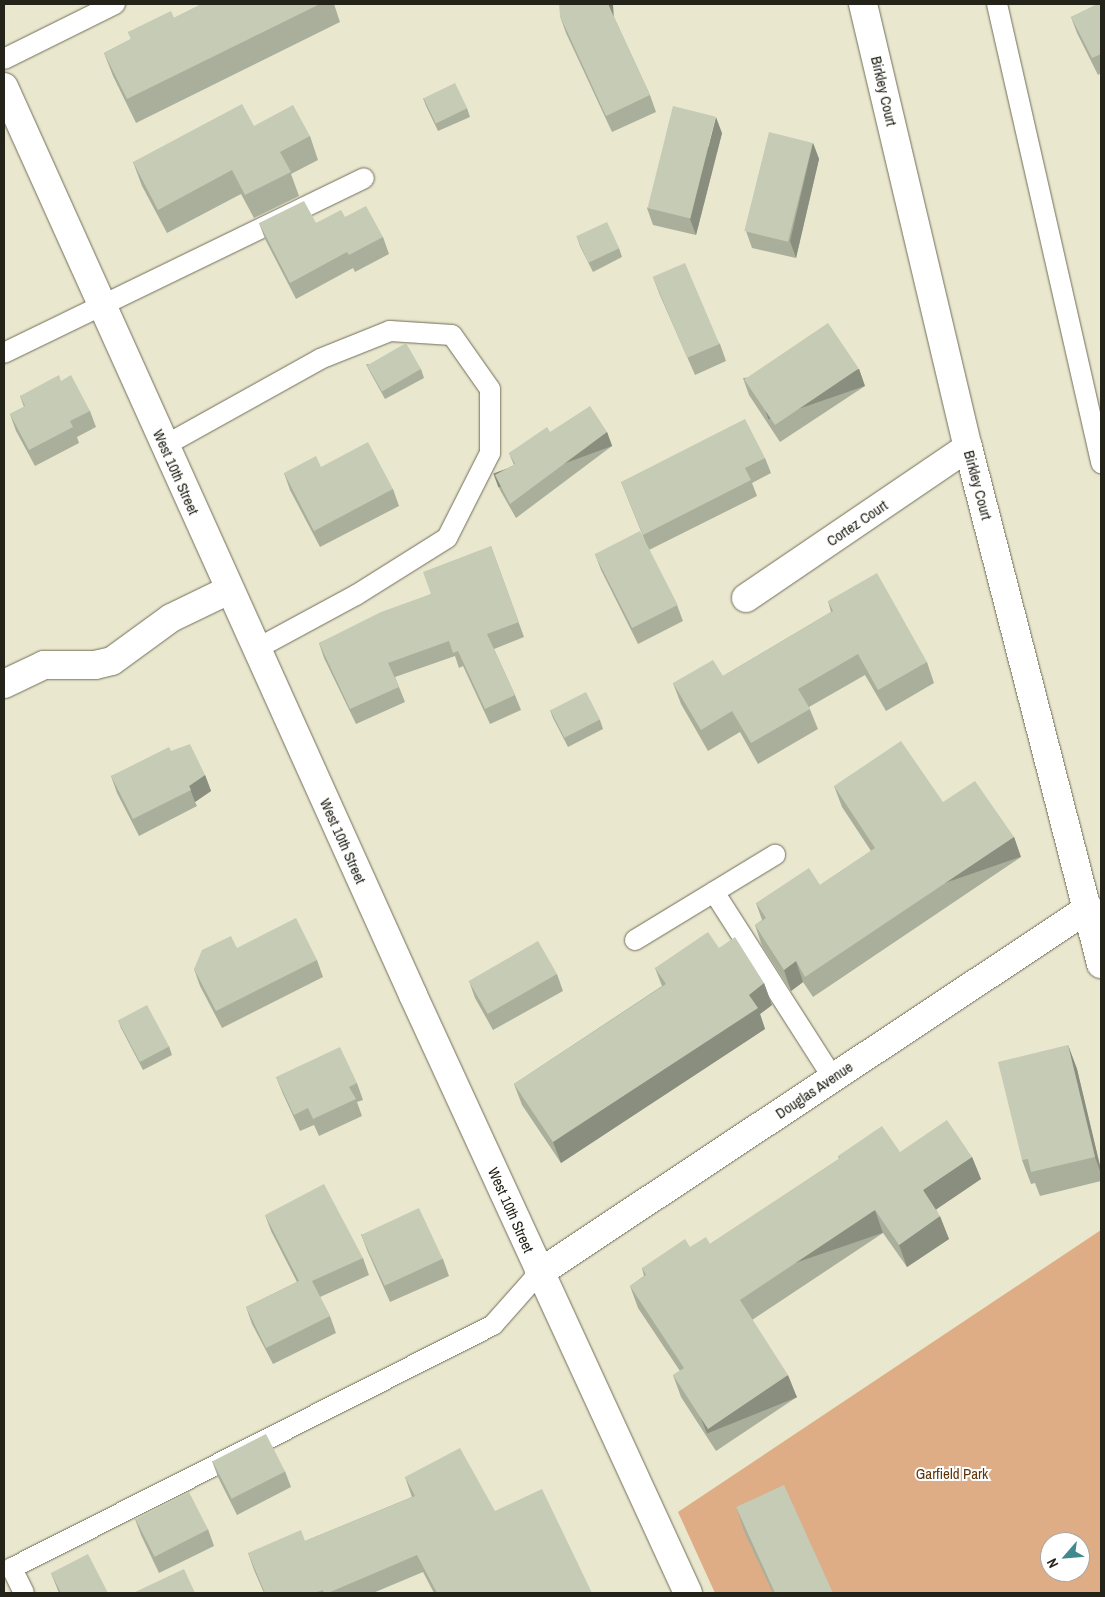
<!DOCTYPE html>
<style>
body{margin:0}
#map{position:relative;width:1105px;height:1597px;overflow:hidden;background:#eae7cf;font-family:"Archivo Narrow",sans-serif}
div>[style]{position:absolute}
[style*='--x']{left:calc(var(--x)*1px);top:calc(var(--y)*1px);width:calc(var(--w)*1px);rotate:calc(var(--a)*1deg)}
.green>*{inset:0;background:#deac85}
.roads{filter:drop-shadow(0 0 1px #716e59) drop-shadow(0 0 1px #716e59)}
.service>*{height:20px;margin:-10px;padding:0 10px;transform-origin:10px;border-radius:10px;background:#fff}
.minor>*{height:28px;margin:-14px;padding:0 14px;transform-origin:14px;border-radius:14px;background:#fff}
.wall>*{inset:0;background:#a9af9b}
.shaded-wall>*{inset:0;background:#8a8e7e;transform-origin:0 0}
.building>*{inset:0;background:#c5cbb4;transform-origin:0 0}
span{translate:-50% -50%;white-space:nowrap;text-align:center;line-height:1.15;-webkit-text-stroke:4px #fff;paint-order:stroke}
.street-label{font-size:15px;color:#24231a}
.park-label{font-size:15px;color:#5f350c}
.frame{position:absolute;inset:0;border:5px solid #24231a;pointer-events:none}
.north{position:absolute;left:1040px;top:1532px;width:50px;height:50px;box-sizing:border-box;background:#fff;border:1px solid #a7a7a3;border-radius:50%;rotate:243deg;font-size:14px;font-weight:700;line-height:20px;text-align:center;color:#24231a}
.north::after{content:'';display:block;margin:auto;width:18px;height:22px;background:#41898d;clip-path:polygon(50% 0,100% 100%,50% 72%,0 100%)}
</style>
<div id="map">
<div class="green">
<i style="clip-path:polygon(evenodd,1101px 1230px,1101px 1593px,715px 1593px,678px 1512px,1101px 1230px,1050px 1542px,1080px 1542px,1080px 1572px,1050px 1572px,1050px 1542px)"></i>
</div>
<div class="roads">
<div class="service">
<i style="--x:997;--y:4;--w:471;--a:77.2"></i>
<i style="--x:4;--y:59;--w:124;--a:-26.4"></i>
<i style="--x:4;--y:353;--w:400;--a:-25.9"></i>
<i style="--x:164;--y:446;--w:179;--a:-29.1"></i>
<i style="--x:320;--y:359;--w:75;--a:-21.8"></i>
<i style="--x:390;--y:331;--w:62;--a:3.7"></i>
<i style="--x:452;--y:335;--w:66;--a:54.9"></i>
<i style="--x:490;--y:389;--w:64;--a:90"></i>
<i style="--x:490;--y:453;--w:95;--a:116.8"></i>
<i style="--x:447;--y:538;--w:107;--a:147.9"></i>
<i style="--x:356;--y:595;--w:114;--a:151.6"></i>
<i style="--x:714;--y:892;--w:221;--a:57.4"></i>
<i style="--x:635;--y:940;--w:164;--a:-31.3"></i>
<i style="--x:24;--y:1593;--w:28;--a:-116"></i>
<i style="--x:12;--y:1568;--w:539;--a:-26.8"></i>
<i style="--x:493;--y:1325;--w:69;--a:-48.5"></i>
</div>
<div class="minor">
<i style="--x:863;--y:4;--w:455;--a:76.7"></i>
<i style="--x:968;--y:447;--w:534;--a:75.57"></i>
<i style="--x:4;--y:87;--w:996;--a:65.75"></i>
<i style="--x:413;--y:995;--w:658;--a:65.3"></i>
<i style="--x:746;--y:598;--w:268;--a:-34.2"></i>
<i style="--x:4;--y:684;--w:44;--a:-25.4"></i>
<i style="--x:44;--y:665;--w:51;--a:0"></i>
<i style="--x:95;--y:665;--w:17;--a:-13"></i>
<i style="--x:112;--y:661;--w:73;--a:-36.1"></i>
<i style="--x:171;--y:618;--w:64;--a:-25.8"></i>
<i style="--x:539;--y:1273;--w:660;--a:-33.57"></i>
</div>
</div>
<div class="wall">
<i style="clip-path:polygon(202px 4px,334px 4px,340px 22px,136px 123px,113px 76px,104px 53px,131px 39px,128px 32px,174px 18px)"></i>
<i style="clip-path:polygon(1101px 4px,1101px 73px,1098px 75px,1077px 33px,1071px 17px)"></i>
<i style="clip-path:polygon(613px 15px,650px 95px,656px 112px,612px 132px,566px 33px,560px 16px)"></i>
<i style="clip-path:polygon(423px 98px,467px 108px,470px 117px,438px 131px,426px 106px)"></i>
<i style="clip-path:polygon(254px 126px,310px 136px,318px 160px,291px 174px,299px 196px,254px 218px,241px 194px,167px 233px,142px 186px,133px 162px)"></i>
<i style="clip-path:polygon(722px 133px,696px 235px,653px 225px,647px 208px)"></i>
<i style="clip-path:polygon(813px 143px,819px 159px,796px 258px,752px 248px,746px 231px)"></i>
<i style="clip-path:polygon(345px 217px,383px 237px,389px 254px,355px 272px,353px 268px,296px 299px,265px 239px,259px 223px,316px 223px)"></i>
<i style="clip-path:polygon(577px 237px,619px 248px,622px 257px,593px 272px,580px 246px)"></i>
<i style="clip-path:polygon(653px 277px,720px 344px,726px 361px,695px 375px,659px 293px)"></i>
<i style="clip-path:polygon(366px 364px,421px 369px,424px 378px,385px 399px,370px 372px)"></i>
<i style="clip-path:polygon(859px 369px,865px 386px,780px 442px,749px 395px,743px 378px)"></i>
<i style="clip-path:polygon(61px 381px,90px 411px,96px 427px,77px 437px,79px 443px,35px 466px,16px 431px,10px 414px,24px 407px,20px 396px)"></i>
<i style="clip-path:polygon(550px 432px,607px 432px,612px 446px,516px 518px,500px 490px,495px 475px,514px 465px,509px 453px)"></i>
<i style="clip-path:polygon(765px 458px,771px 473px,752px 483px,757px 496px,649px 550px,677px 605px,683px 621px,638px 644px,601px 570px,595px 554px,645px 541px,621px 482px)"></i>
<i style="clip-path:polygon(284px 473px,393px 489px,399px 506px,320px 547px,290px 490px)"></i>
<i style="clip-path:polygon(491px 546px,524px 637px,494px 649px,515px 695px,521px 710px,490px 724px,463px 666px,459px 668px,455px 656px,395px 677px,405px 702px,356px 724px,324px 658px,319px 643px,431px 594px)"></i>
<i style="clip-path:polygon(828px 601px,927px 662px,934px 683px,886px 711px,865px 675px,809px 707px,818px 729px,758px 764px,740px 732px,708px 751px,681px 704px,673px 683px,723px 676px,831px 612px)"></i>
<i style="clip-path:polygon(550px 710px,600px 720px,603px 729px,568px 747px,553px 718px)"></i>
<i style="clip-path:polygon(171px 751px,205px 775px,211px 791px,195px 802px,197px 806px,139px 836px,117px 793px,111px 776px)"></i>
<i style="clip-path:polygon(834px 786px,943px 802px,1014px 837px,1021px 857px,813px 997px,803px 982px,791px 991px,762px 946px,755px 925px,762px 920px,756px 903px,820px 885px,871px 851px,842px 807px)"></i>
<i style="clip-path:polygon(237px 948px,317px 960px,323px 977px,222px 1028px,200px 986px,194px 969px)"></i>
<i style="clip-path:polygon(719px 948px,764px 983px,772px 1005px,760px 1014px,765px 1029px,561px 1163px,522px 1105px,514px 1084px,662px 986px,655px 968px)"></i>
<i style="clip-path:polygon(557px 974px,563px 991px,493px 1030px,475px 998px,469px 981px)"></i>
<i style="clip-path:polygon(118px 1020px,169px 1046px,172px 1055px,143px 1070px,121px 1028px)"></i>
<i style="clip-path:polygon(1068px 1045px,1077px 1069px,1101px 1170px,1101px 1181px,1040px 1196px,1035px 1183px,1031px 1184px,1022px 1160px)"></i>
<i style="clip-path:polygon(276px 1077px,357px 1083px,363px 1100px,357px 1102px,362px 1116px,319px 1136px,314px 1125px,300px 1131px,283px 1094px)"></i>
<i style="clip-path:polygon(900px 1152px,972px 1157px,981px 1179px,936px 1209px,949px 1239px,907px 1267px,883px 1233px,752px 1320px,797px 1397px,716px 1451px,681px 1397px,673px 1375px,680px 1371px,638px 1308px,630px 1286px,644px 1276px,642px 1268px,690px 1247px,710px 1244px,839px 1159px,838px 1156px)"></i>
<i style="clip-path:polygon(265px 1215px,363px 1258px,369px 1275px,320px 1297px,330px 1316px,336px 1333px,273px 1364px,252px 1324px,246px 1307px,297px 1282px,271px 1231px)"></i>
<i style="clip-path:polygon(361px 1234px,443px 1259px,449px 1276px,390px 1302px,367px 1250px)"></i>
<i style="clip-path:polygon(212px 1461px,285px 1471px,291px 1487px,237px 1515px,218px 1477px)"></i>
<i style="clip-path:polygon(405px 1477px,495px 1511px,592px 1593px,434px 1593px,423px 1572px,373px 1593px,264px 1593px,254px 1570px,248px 1553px,305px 1541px,412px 1497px)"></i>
<i style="clip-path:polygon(736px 1507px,833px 1593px,773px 1593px,744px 1531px)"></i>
<i style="clip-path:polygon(135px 1519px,208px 1529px,214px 1546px,159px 1573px,141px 1535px)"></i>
<i style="clip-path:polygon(51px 1573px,108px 1593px,59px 1593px)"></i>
</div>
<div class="shaded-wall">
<i style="clip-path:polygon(608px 4px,613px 4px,614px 20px)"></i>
<i style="clip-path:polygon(716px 117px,722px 133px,696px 235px,690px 219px)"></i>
<i style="clip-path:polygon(813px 143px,819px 159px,796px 258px,790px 241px)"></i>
<i style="left:859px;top:369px;width:18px;height:102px;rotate:71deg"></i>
<i style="left:607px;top:432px;width:15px;height:121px;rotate:70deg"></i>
<i style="clip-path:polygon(205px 775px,211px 791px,195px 802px,189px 786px)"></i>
<i style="left:1014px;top:837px;width:21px;height:252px;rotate:71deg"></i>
<i style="clip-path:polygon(796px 961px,803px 982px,791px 991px,784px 970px)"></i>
<i style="clip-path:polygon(764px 983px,772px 1005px,760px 1014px,765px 1029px,561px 1163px,553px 1142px)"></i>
<i style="clip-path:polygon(1068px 1045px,1077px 1069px,1101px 1170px,1101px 1174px,1095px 1157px)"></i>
<i style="clip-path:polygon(972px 1157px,981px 1179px,931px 1213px,923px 1190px)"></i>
<i style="left:875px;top:1210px;width:24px;height:162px;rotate:71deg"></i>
<i style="clip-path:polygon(940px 1216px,949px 1239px,907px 1267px,899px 1245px)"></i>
<i style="left:788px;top:1375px;width:24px;height:97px;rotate:68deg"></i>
</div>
<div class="building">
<i style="clip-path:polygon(202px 4px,320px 4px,127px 99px,104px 53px,131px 39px,128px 32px,171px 11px,174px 18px)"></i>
<i style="clip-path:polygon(559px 4px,608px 4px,650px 95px,606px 116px,560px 16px)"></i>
<i style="clip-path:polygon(1097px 4px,1101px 4px,1101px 54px,1092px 58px,1071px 17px)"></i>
<i style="left:455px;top:83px;width:28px;height:35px;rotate:64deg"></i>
<i style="clip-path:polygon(242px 104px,254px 126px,293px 105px,310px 136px,280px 152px,291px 172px,245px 195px,232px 170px,158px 210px,133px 162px)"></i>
<i style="left:673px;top:106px;width:44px;height:105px;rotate:14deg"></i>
<i style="left:769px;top:132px;width:45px;height:102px;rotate:14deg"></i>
<i style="clip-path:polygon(304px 201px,316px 223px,341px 210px,345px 217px,366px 206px,383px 237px,349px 255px,347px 252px,290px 283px,259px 223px)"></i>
<i style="left:607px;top:222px;width:29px;height:34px;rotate:65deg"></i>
<i style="left:685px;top:263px;width:88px;height:35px;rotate:67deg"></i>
<i style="left:828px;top:323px;width:55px;height:101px;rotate:56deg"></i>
<i style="left:406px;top:343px;width:30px;height:45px;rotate:60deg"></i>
<i style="clip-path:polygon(59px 375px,61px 381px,71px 375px,90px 411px,70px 421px,73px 427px,29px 450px,10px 414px,25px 406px,20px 396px)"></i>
<i style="clip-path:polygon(590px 406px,607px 432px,510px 504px,495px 475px,515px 464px,509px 453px,547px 427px,550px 432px)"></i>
<i style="clip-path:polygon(745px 419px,765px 458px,745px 468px,751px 480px,643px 535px,621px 482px)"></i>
<i style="clip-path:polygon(368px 442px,393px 489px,314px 531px,284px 473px,316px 456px,321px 467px)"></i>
<i style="left:640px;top:531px;width:83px;height:51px;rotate:63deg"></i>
<i style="clip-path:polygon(491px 546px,519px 622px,487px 634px,515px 695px,485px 709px,458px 651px,453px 653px,449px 641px,388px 663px,399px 687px,350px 709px,319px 643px,381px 612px,431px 594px,423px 572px)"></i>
<i style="clip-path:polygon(877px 573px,927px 662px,878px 690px,858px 654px,798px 689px,810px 709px,751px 743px,732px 711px,701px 730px,673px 683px,713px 660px,723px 676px,833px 611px,828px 601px)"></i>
<i style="left:586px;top:692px;width:31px;height:40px;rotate:63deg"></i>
<i style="clip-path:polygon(901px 741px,943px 802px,975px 781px,1014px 837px,805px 977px,796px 961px,784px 970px,755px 925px,766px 918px,756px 903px,809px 868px,820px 885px,875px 848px,834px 786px)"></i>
<i style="clip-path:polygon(190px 744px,205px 775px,189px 786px,191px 790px,133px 819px,111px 776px,169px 747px,171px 751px)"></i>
<i style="clip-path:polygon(296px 918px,317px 960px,216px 1011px,194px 969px,202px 950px,231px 936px,237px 948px)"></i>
<i style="clip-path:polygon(708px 932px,719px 948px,735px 937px,764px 983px,749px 995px,758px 1008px,553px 1142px,514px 1084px,666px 984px,655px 968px)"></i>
<i style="left:538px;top:941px;width:38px;height:80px;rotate:60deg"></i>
<i style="left:147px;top:1005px;width:47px;height:33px;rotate:62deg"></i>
<i style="clip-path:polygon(1068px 1045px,1095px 1157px,1031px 1172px,1028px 1159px,1022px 1160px,998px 1062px)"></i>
<i style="clip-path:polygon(340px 1047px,357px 1083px,349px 1087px,356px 1099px,313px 1119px,308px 1108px,294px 1115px,276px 1077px)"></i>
<i style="clip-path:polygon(947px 1120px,972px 1157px,923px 1190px,940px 1216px,899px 1245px,875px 1210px,740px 1300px,788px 1375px,708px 1429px,673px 1375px,684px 1368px,630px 1286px,646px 1275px,642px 1268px,685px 1239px,690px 1247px,706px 1237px,710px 1244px,840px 1158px,838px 1156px,882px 1126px,900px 1152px)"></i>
<i style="clip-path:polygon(324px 1184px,363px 1258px,312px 1281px,330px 1316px,266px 1348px,246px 1307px,299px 1281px,265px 1215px)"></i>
<i style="left:419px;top:1208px;width:56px;height:64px;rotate:65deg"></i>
<i style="left:266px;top:1434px;width:42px;height:60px;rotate:63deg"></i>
<i style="clip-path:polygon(460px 1448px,495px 1511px,542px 1489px,592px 1593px,437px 1593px,417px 1555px,328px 1593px,324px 1593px,323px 1590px,314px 1593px,265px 1593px,248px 1553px,301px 1530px,305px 1541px,415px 1496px,405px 1477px)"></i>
<i style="clip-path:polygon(784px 1485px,833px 1593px,775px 1593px,736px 1507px)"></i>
<i style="left:189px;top:1492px;width:42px;height:60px;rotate:63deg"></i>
<i style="clip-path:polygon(88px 1554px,108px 1593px,61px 1593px,51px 1573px)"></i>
<i style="clip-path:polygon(184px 1569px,195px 1593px,133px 1593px)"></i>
</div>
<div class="street-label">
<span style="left:884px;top:91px;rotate:77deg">Birkley Court</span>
<span style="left:176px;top:472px;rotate:66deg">West 10th Street</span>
<span style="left:978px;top:485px;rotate:75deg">Birkley Court</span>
<span style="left:857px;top:523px;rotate:-34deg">Cortez Court</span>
<span style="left:343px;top:841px;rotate:66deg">West 10th Street</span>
<span style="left:814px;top:1090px;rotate:-34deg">Douglas Avenue</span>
<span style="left:511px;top:1210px;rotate:66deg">West 10th Street</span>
</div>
<div class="park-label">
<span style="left:952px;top:1474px">Garfield Park</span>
</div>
<div class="frame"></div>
<div class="north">N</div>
</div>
